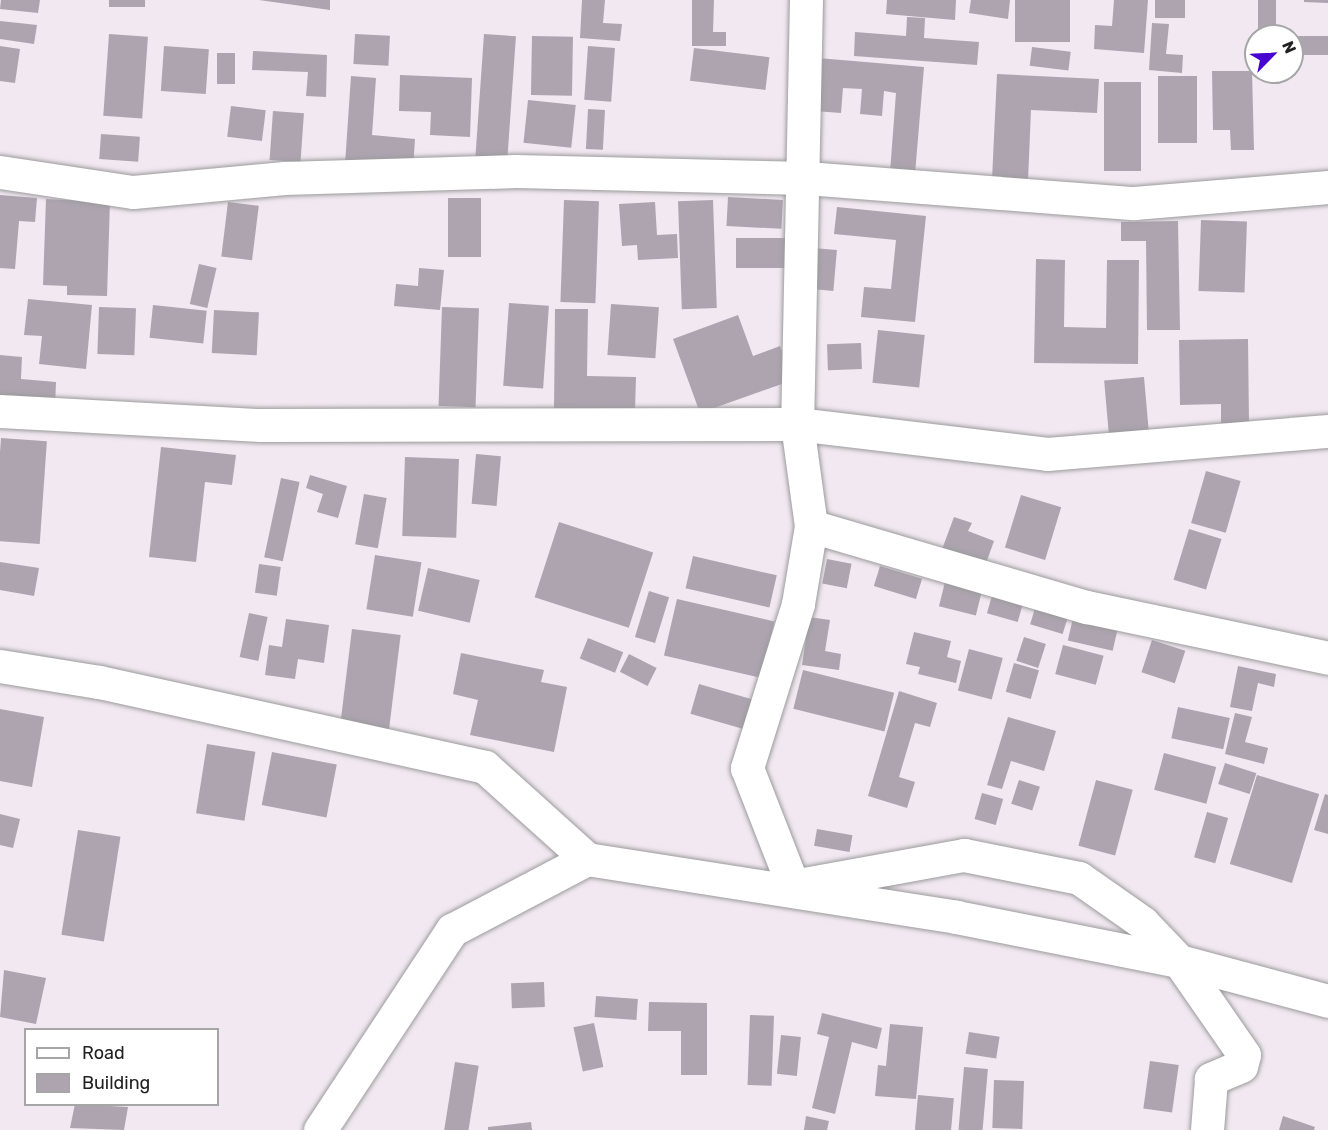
<!DOCTYPE html>
<style>
body{margin:0}
#map{position:relative;width:1328px;height:1130px;overflow:hidden;background:#f1e8f1;font-family:Rubik,sans-serif}
div>[style]{position:absolute}
[style*='--x']{left:calc(var(--x)*1px);top:calc(var(--y)*1px);width:calc(var(--w)*1px);rotate:calc(var(--a)*1deg)}
.building>*{inset:0;background:#ada4b0;transform-origin:0 0}
.roads{filter:drop-shadow(0 0 2px #9b9b9b) drop-shadow(0 0 2px #9b9b9b)}
.street>*{height:33px;margin:-16.5px;padding:0 16.5px;transform-origin:16.5px;border-radius:16.5px;background:#fff}
span{translate:-50% -50%;white-space:nowrap;text-align:center;line-height:1.15;-webkit-text-stroke:6px #fff;paint-order:stroke}
.legend{position:absolute;left:24px;top:1028px;width:195px;height:78px;box-sizing:border-box;background:#fff;border:2px solid #a6a6a6;margin:0;padding:8px 10px;list-style:none;font-size:18px;color:#212121}
.legend li{display:flex;align-items:center;gap:12px;height:30px}
.legend b{width:30px;border:2px solid #a6a6a6}
.north{position:absolute;left:1244px;top:24px;width:60px;height:60px;box-sizing:border-box;background:#fff;border:2px solid #a6a6a6;border-radius:50%;rotate:66deg;font-size:16px;font-weight:700;line-height:24px;text-align:center;color:#212121}
.north::after{content:'';display:block;margin:auto;width:21px;height:27px;background:#4803d0;clip-path:polygon(50% 0,100% 100%,50% 72%,0 100%)}
</style>
<div id="map">
<div class="building">
<i style="clip-path:polygon(1px 0,40px 0,38px 13px,0 9px)"></i>
<i style="left:109px;top:0;width:36px;height:7px"></i>
<i style="clip-path:polygon(259px 0,330px 0,330px 10px)"></i>
<i style="clip-path:polygon(582px 0,605px 0,603px 23px,622px 24px,620px 41px,580px 38px)"></i>
<i style="clip-path:polygon(692px 0,714px 0,713px 32px,726px 32px,726px 46px,692px 46px)"></i>
<i style="clip-path:polygon(887px 0,956px 0,955px 20px,886px 14px)"></i>
<i style="clip-path:polygon(971px 0,1010px 0,1008px 19px,969px 13px)"></i>
<i style="left:1015px;top:0;width:55px;height:42px"></i>
<i style="clip-path:polygon(1114px 0,1148px 0,1144px 53px,1094px 49px,1095px 25px,1112px 26px)"></i>
<i style="left:1155px;top:0;width:30px;height:18px"></i>
<i style="left:1258px;top:0;width:18px;height:36px"></i>
<i style="clip-path:polygon(1304px 0,1328px 0,1328px 3px,1304px 2px)"></i>
<i style="clip-path:polygon(907px 17px,925px 18px,924px 38px,979px 42px,977px 65px,854px 56px,855px 32px,906px 36px)"></i>
<i style="clip-path:polygon(0 21px,37px 25px,34px 44px,0 39px)"></i>
<i style="clip-path:polygon(1152px 23px,1169px 24px,1166px 54px,1183px 55px,1182px 73px,1149px 70px)"></i>
<i style="left:109px;top:34px;width:39px;height:82px;rotate:4deg"></i>
<i style="left:355px;top:34px;width:35px;height:30px;rotate:3deg"></i>
<i style="left:484px;top:34px;width:32px;height:129px;rotate:4deg"></i>
<i style="left:532px;top:36px;width:41px;height:59px;rotate:1deg"></i>
<i style="left:1328px;top:36px;width:19px;height:36px;rotate:90deg"></i>
<i style="clip-path:polygon(0 46px,20px 49px,15px 83px,0 81px)"></i>
<i style="left:164px;top:46px;width:45px;height:45px;rotate:4deg"></i>
<i style="left:588px;top:46px;width:27px;height:54px;rotate:4deg"></i>
<i style="left:1032px;top:47px;width:39px;height:19px;rotate:7deg"></i>
<i style="left:694px;top:48px;width:76px;height:33px;rotate:7deg"></i>
<i style="clip-path:polygon(253px 51px,327px 55px,326px 97px,306px 96px,308px 72px,252px 70px)"></i>
<i style="left:217px;top:53px;width:18px;height:31px"></i>
<i style="clip-path:polygon(818px 58px,924px 67px,915px 174px,890px 172px,896px 93px,884px 91px,882px 116px,860px 114px,862px 89px,843px 88px,841px 113px,814px 111px)"></i>
<i style="clip-path:polygon(1212px 71px,1252px 71px,1254px 150px,1231px 150px,1230px 130px,1213px 130px)"></i>
<i style="clip-path:polygon(997px 74px,1099px 79px,1097px 113px,1031px 110px,1028px 181px,992px 179px)"></i>
<i style="clip-path:polygon(400px 75px,472px 78px,470px 137px,430px 135px,431px 112px,399px 111px)"></i>
<i style="clip-path:polygon(351px 76px,376px 78px,372px 135px,415px 139px,413px 170px,345px 164px)"></i>
<i style="left:1158px;top:76px;width:39px;height:67px"></i>
<i style="left:1104px;top:82px;width:37px;height:89px"></i>
<i style="left:528px;top:100px;width:48px;height:43px;rotate:6deg"></i>
<i style="left:231px;top:106px;width:35px;height:31px;rotate:7deg"></i>
<i style="left:588px;top:109px;width:17px;height:40px;rotate:3deg"></i>
<i style="left:273px;top:111px;width:31px;height:49px;rotate:4deg"></i>
<i style="left:101px;top:134px;width:39px;height:25px;rotate:4deg"></i>
<i style="clip-path:polygon(0 195px,37px 198px,35px 222px,19px 221px,15px 269px,0 268px)"></i>
<i style="left:728px;top:197px;width:55px;height:29px;rotate:3deg"></i>
<i style="left:481px;top:198px;width:59px;height:33px;rotate:90deg"></i>
<i style="clip-path:polygon(46px 199px,110px 202px,107px 296px,67px 295px,67px 286px,43px 285px)"></i>
<i style="left:564px;top:200px;width:35px;height:102px;rotate:2deg"></i>
<i style="left:713px;top:200px;width:108px;height:35px;rotate:88deg"></i>
<i style="left:228px;top:202px;width:31px;height:55px;rotate:7deg"></i>
<i style="clip-path:polygon(655px 202px,657px 235px,677px 234px,678px 258px,638px 260px,637px 245px,622px 246px,619px 204px)"></i>
<i style="clip-path:polygon(837px 207px,926px 216px,915px 322px,861px 317px,864px 287px,891px 289px,896px 240px,834px 234px)"></i>
<i style="left:1201px;top:220px;width:46px;height:71px;rotate:2deg"></i>
<i style="clip-path:polygon(1178px 221px,1180px 330px,1147px 330px,1146px 241px,1121px 241px,1121px 222px)"></i>
<i style="left:785px;top:238px;width:30px;height:49px;rotate:90deg"></i>
<i style="left:813px;top:248px;width:24px;height:41px;rotate:5deg"></i>
<i style="clip-path:polygon(1036px 259px,1065px 260px,1064px 327px,1106px 328px,1107px 260px,1139px 260px,1138px 364px,1034px 363px)"></i>
<i style="left:199px;top:264px;width:18px;height:41px;rotate:13deg"></i>
<i style="clip-path:polygon(419px 268px,444px 270px,440px 310px,394px 306px,396px 284px,418px 286px)"></i>
<i style="clip-path:polygon(28px 299px,92px 305px,86px 369px,39px 364px,42px 336px,24px 335px)"></i>
<i style="left:509px;top:303px;width:40px;height:83px;rotate:4deg"></i>
<i style="left:611px;top:304px;width:48px;height:51px;rotate:4deg"></i>
<i style="left:153px;top:305px;width:54px;height:33px;rotate:6deg"></i>
<i style="left:99px;top:307px;width:37px;height:47px;rotate:2deg"></i>
<i style="left:442px;top:307px;width:37px;height:99px;rotate:2deg"></i>
<i style="clip-path:polygon(555px 309px,588px 309px,587px 376px,636px 377px,635px 411px,554px 410px)"></i>
<i style="left:214px;top:310px;width:45px;height:43px;rotate:3deg"></i>
<i style="clip-path:polygon(738px 315px,753px 356px,780px 346px,793px 380px,700px 413px,673px 339px)"></i>
<i style="left:878px;top:330px;width:47px;height:53px;rotate:6deg"></i>
<i style="clip-path:polygon(1248px 339px,1249px 423px,1221px 423px,1221px 404px,1180px 405px,1179px 340px)"></i>
<i style="left:861px;top:343px;width:26px;height:34px;rotate:88deg"></i>
<i style="clip-path:polygon(0 355px,22px 357px,21px 379px,56px 382px,55px 407px,0 403px)"></i>
<i style="left:1144px;top:377px;width:56px;height:40px;rotate:85deg"></i>
<i style="left:1px;top:438px;width:46px;height:103px;rotate:4deg"></i>
<i style="clip-path:polygon(161px 447px,236px 455px,232px 485px,205px 482px,196px 562px,149px 557px)"></i>
<i style="left:476px;top:454px;width:25px;height:50px;rotate:5deg"></i>
<i style="left:405px;top:457px;width:54px;height:79px;rotate:2deg"></i>
<i style="left:1206px;top:471px;width:36px;height:54px;rotate:16deg"></i>
<i style="clip-path:polygon(310px 475px,347px 486px,338px 518px,317px 512px,323px 494px,306px 488px)"></i>
<i style="left:281px;top:478px;width:19px;height:81px;rotate:12deg"></i>
<i style="left:364px;top:494px;width:23px;height:51px;rotate:10deg"></i>
<i style="left:1021px;top:495px;width:42px;height:55px;rotate:17deg"></i>
<i style="clip-path:polygon(954px 517px,972px 523px,968px 531px,994px 541px,984px 569px,941px 552px)"></i>
<i style="left:559px;top:522px;width:99px;height:79px;rotate:18deg"></i>
<i style="left:1189px;top:529px;width:34px;height:53px;rotate:17deg"></i>
<i style="left:375px;top:555px;width:47px;height:55px;rotate:9deg"></i>
<i style="left:693px;top:556px;width:86px;height:33px;rotate:13deg"></i>
<i style="left:827px;top:559px;width:25px;height:25px;rotate:11deg"></i>
<i style="clip-path:polygon(0 562px,39px 568px,34px 596px,0 590px)"></i>
<i style="left:259px;top:564px;width:22px;height:29px;rotate:8deg"></i>
<i style="left:880px;top:566px;width:44px;height:21px;rotate:17deg"></i>
<i style="left:428px;top:568px;width:53px;height:44px;rotate:13deg"></i>
<i style="left:945px;top:582px;width:38px;height:25px;rotate:14deg"></i>
<i style="left:649px;top:591px;width:21px;height:48px;rotate:17deg"></i>
<i style="left:993px;top:592px;width:32px;height:22px;rotate:16deg"></i>
<i style="left:677px;top:599px;width:100px;height:58px;rotate:13deg"></i>
<i style="left:1036px;top:605px;width:34px;height:20px;rotate:17deg"></i>
<i style="left:249px;top:613px;width:19px;height:45px;rotate:12deg"></i>
<i style="clip-path:polygon(809px 617px,830px 620px,825px 651px,841px 654px,839px 670px,802px 665px)"></i>
<i style="left:1073px;top:618px;width:46px;height:23px;rotate:13deg"></i>
<i style="clip-path:polygon(286px 619px,329px 625px,324px 663px,298px 659px,295px 679px,265px 675px,269px 645px,282px 647px)"></i>
<i style="left:352px;top:629px;width:49px;height:103px;rotate:7deg"></i>
<i style="clip-path:polygon(914px 632px,951px 641px,947px 657px,961px 661px,956px 683px,918px 674px,920px 667px,906px 664px)"></i>
<i style="left:1024px;top:637px;width:23px;height:25px;rotate:18deg"></i>
<i style="left:588px;top:638px;width:38px;height:22px;rotate:22deg"></i>
<i style="left:1152px;top:640px;width:35px;height:34px;rotate:18deg"></i>
<i style="left:1063px;top:645px;width:42px;height:30px;rotate:15deg"></i>
<i style="left:969px;top:649px;width:35px;height:43px;rotate:15deg"></i>
<i style="clip-path:polygon(461px 653px,544px 670px,541px 682px,567px 687px,554px 752px,470px 735px,478px 700px,453px 694px)"></i>
<i style="left:629px;top:654px;width:31px;height:20px;rotate:27deg"></i>
<i style="left:1014px;top:663px;width:26px;height:30px;rotate:16deg"></i>
<i style="clip-path:polygon(1238px 666px,1276px 674px,1274px 687px,1258px 683px,1252px 711px,1230px 707px)"></i>
<i style="left:803px;top:670px;width:94px;height:40px;rotate:14deg"></i>
<i style="left:699px;top:684px;width:64px;height:31px;rotate:16deg"></i>
<i style="clip-path:polygon(899px 691px,937px 703px,930px 727px,915px 723px,899px 777px,915px 782px,907px 808px,868px 796px)"></i>
<i style="left:1178px;top:707px;width:53px;height:32px;rotate:12deg"></i>
<i style="clip-path:polygon(0 709px,44px 717px,32px 787px,0 781px)"></i>
<i style="clip-path:polygon(1235px 713px,1252px 717px,1245px 742px,1268px 748px,1264px 764px,1225px 754px)"></i>
<i style="clip-path:polygon(1008px 717px,1056px 731px,1044px 771px,1011px 761px,1002px 789px,987px 785px)"></i>
<i style="left:207px;top:744px;width:49px;height:70px;rotate:9deg"></i>
<i style="left:272px;top:752px;width:66px;height:54px;rotate:11deg"></i>
<i style="left:1164px;top:753px;width:54px;height:38px;rotate:15deg"></i>
<i style="left:1225px;top:763px;width:33px;height:22px;rotate:18deg"></i>
<i style="left:1257px;top:775px;width:65px;height:93px;rotate:17deg"></i>
<i style="left:1019px;top:780px;width:22px;height:25px;rotate:18deg"></i>
<i style="left:1096px;top:780px;width:38px;height:68px;rotate:15deg"></i>
<i style="left:982px;top:793px;width:22px;height:27px;rotate:16deg"></i>
<i style="clip-path:polygon(1325px 794px,1328px 795px,1328px 834px,1314px 830px)"></i>
<i style="left:1207px;top:812px;width:22px;height:47px;rotate:16deg"></i>
<i style="clip-path:polygon(0 814px,20px 819px,13px 848px,0 845px)"></i>
<i style="left:817px;top:829px;width:36px;height:17px;rotate:10deg"></i>
<i style="left:78px;top:830px;width:43px;height:106px;rotate:9deg"></i>
<i style="clip-path:polygon(4px 970px,46px 978px,36px 1024px,0 1017px)"></i>
<i style="left:544px;top:982px;width:25px;height:33px;rotate:88deg"></i>
<i style="left:596px;top:996px;width:42px;height:21px;rotate:4deg"></i>
<i style="clip-path:polygon(649px 1002px,707px 1003px,707px 1075px,681px 1075px,681px 1031px,648px 1031px)"></i>
<i style="clip-path:polygon(822px 1013px,882px 1028px,877px 1049px,852px 1042px,835px 1114px,812px 1108px,829px 1037px,817px 1034px)"></i>
<i style="left:750px;top:1015px;width:24px;height:70px;rotate:2deg"></i>
<i style="left:594px;top:1023px;width:45px;height:21px;rotate:78deg"></i>
<i style="clip-path:polygon(890px 1024px,923px 1027px,916px 1099px,875px 1096px,878px 1065px,886px 1066px)"></i>
<i style="left:969px;top:1032px;width:31px;height:22px;rotate:9deg"></i>
<i style="left:781px;top:1035px;width:20px;height:39px;rotate:6deg"></i>
<i style="left:1150px;top:1061px;width:29px;height:48px;rotate:8deg"></i>
<i style="left:455px;top:1062px;width:24px;height:69px;rotate:9deg"></i>
<i style="left:964px;top:1067px;width:24px;height:63px;rotate:5deg"></i>
<i style="left:994px;top:1080px;width:30px;height:48px;rotate:2deg"></i>
<i style="left:918px;top:1095px;width:36px;height:35px;rotate:5deg"></i>
<i style="clip-path:polygon(75px 1104px,128px 1107px,124px 1130px,70px 1128px)"></i>
<i style="clip-path:polygon(806px 1116px,829px 1121px,827px 1130px,804px 1130px)"></i>
<i style="clip-path:polygon(1283px 1116px,1315px 1127px,1314px 1130px,1279px 1130px)"></i>
<i style="clip-path:polygon(531px 1122px,532px 1130px,488px 1130px,488px 1127px)"></i>
</div>
<div class="roads">
<div class="street">
<i style="--x:806;--y:0;--w:424;--a:91.2"></i>
<i style="--x:797;--y:424;--w:103;--a:82.2"></i>
<i style="--x:811;--y:526;--w:288;--a:16.4"></i>
<i style="--x:1087;--y:607;--w:246;--a:11.9"></i>
<i style="--x:0;--y:172;--w:134;--a:8.6"></i>
<i style="--x:133;--y:192;--w:152;--a:-5.3"></i>
<i style="--x:284;--y:178;--w:232;--a:-1.7"></i>
<i style="--x:516;--y:171;--w:290;--a:1.4"></i>
<i style="--x:806;--y:178;--w:329;--a:4.4"></i>
<i style="--x:1134;--y:203;--w:195;--a:-4.7"></i>
<i style="--x:0;--y:411;--w:261;--a:3.1"></i>
<i style="--x:261;--y:425;--w:536;--a:-0.11"></i>
<i style="--x:797;--y:424;--w:252;--a:6.8"></i>
<i style="--x:1047;--y:454;--w:282;--a:-4.7"></i>
<i style="--x:811;--y:526;--w:79;--a:99.5"></i>
<i style="--x:798;--y:604;--w:172;--a:107.3"></i>
<i style="--x:747;--y:768;--w:127;--a:68.7"></i>
<i style="--x:793;--y:886;--w:174;--a:-10.3"></i>
<i style="--x:964;--y:855;--w:117;--a:11.3"></i>
<i style="--x:1079;--y:878;--w:78;--a:35.1"></i>
<i style="--x:1143;--y:923;--w:52;--a:46.5"></i>
<i style="--x:1179;--y:961;--w:114;--a:55.3"></i>
<i style="--x:1244;--y:1055;--w:11;--a:105"></i>
<i style="--x:1241;--y:1066;--w:33;--a:157"></i>
<i style="--x:1211;--y:1079;--w:51;--a:94.5"></i>
<i style="--x:0;--y:666;--w:100;--a:9.2"></i>
<i style="--x:99;--y:682;--w:395;--a:12.4"></i>
<i style="--x:485;--y:767;--w:137;--a:42"></i>
<i style="--x:587;--y:859;--w:374;--a:8.9"></i>
<i style="--x:956;--y:917;--w:227;--a:11.2"></i>
<i style="--x:1179;--y:961;--w:154;--a:15"></i>
<i style="--x:320;--y:1130;--w:240;--a:-56.6"></i>
<i style="--x:452;--y:930;--w:153;--a:-27.7"></i>
</div>
</div>
<ul class="legend">
<li><b style="height:8px;background:#fff"></b>Road</li>
<li><b style="height:16px;background:#ada4b0"></b>Building</li>
</ul>
<div class="north">N</div>
</div>
